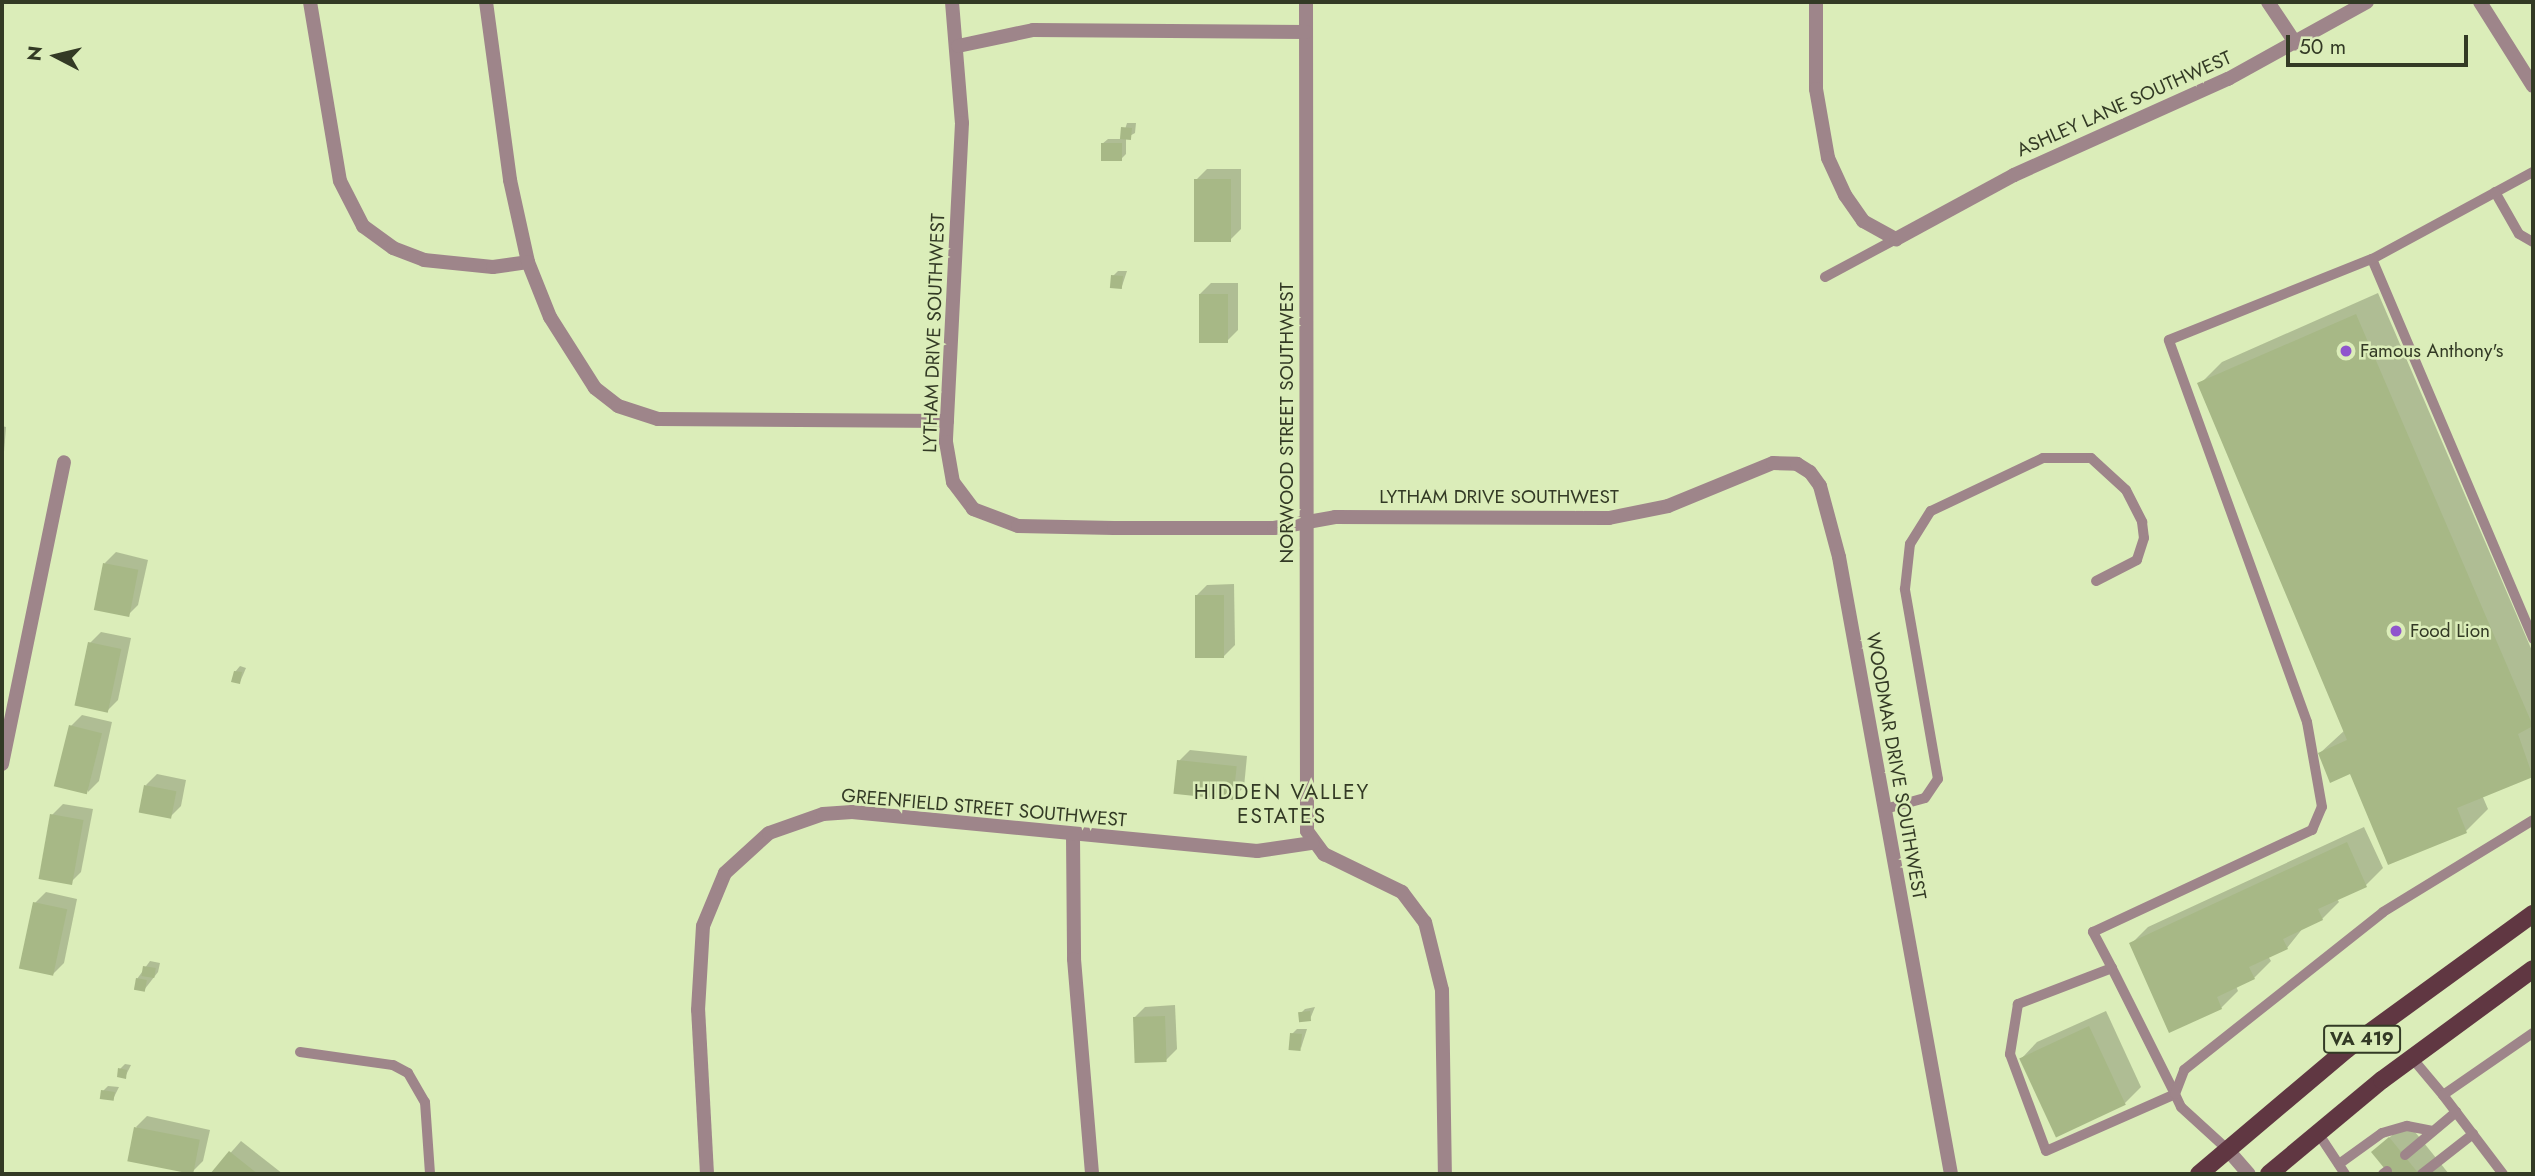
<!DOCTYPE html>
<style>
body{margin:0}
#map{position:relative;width:2535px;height:1176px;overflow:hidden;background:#dbedb9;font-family:Jost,sans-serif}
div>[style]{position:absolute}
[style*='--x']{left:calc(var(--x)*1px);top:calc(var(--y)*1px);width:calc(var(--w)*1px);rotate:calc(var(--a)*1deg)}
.shadow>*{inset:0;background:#0003}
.building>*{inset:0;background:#a7b886;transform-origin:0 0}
.service>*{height:10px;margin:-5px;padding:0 5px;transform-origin:5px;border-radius:5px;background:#9e858a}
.minor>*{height:14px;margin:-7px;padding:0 7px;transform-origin:7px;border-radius:7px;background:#9e858a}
.tertiary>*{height:14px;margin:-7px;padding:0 7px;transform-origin:7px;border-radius:7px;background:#9e858a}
.primary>*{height:18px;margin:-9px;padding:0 9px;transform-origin:9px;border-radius:9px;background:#603742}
.dots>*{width:19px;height:19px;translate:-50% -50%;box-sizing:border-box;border:4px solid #dbedb9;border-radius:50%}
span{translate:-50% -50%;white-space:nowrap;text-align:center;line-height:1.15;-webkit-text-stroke:5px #dbedb9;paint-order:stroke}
.shield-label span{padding:2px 5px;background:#dbedb9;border:2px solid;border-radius:5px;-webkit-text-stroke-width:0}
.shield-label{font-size:18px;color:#333a25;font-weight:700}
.street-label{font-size:19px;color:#333a25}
.poi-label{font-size:19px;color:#333a25}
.left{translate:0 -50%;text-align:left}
.neighbourhood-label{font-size:21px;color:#333a25;letter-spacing:2px}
.frame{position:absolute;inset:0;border:4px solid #333a25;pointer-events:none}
.north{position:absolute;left:21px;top:21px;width:70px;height:70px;-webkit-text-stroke:5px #dbedb9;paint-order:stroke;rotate:277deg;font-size:19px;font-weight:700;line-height:28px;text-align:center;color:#333a25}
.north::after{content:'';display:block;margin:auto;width:24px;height:32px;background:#333a25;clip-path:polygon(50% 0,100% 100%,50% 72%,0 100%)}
.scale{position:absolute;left:2286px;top:35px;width:182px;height:32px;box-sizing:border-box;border:4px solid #333a25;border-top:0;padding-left:9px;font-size:21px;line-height:24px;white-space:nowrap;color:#333a25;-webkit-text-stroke:5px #dbedb9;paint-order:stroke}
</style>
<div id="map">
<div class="shadow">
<i style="clip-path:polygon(1127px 123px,1136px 123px,1135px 133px,1126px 138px,1126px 154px,1121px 159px,1102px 144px,1108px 139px,1122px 139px)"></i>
<i style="clip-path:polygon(1207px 169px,1241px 169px,1241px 229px,1230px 240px,1196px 180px)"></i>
<i style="clip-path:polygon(1118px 271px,1127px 271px,1122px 286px,1113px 276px)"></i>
<i style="clip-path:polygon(1211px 283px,1238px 283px,1238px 330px,1227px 341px,1200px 294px)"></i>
<i style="clip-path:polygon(2378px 293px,2533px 653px,2533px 775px,2482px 795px,2488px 809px,2466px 831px,2320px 753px,2345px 730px,2200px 384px,2222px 362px)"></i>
<i style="clip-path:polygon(2px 426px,6px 427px,2px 477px)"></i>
<i style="clip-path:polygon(116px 552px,148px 560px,138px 605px,127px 616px,105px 563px)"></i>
<i style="clip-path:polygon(1234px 584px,1235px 645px,1224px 656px,1196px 596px,1207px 585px)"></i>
<i style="clip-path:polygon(101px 632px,131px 638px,118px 700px,107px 711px,90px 643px)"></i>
<i style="clip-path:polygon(240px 666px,246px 668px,240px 682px,235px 672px)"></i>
<i style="clip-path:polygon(82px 715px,112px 722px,99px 781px,88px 792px,71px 726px)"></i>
<i style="clip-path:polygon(1190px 750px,1247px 756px,1244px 787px,1233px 798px,1179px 761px)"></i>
<i style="clip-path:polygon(157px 774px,186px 780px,181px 806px,170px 817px,146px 785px)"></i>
<i style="clip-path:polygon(63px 804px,93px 809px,81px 872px,70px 883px,52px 815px)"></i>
<i style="clip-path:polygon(2364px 827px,2383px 868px,2366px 885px,2337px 899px,2339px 902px,2322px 919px,2303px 928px,2287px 948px,2268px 956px,2271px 961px,2254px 978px,2236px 986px,2238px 991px,2221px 1008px,2131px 944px,2148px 927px)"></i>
<i style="clip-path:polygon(46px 892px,77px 899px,64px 963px,53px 974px,35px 903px)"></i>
<i style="clip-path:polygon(150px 961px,160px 963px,158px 972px,144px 990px,137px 979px)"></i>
<i style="clip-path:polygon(1175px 1005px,1177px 1049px,1166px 1060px,1134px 1018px,1145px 1007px)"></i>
<i style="clip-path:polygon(1315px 1007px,1310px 1019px,1300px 1014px,1305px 1009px)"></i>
<i style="clip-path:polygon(2106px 1011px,2141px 1087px,2125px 1103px,2021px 1059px,2037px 1042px)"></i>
<i style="clip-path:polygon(1297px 1029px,1307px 1029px,1301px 1048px,1292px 1034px)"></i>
<i style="clip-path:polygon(125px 1064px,131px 1065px,125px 1077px,120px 1069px)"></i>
<i style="clip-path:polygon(108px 1086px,119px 1087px,113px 1099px,103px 1091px)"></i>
<i style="clip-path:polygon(147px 1116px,210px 1130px,203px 1161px,192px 1172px,136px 1127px)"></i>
<i style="clip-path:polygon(2407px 1122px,2449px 1174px,2391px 1174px,2373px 1152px)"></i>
<i style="clip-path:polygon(241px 1141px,283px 1174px,212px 1174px)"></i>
</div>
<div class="building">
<i style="left:1121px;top:127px;width:11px;height:12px;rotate:5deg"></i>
<i style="left:1101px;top:143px;width:21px;height:18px"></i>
<i style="left:1194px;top:179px;width:37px;height:63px"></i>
<i style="left:1111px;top:275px;width:12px;height:13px;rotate:5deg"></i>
<i style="left:1199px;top:294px;width:29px;height:49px"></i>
<i style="clip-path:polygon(2356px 314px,2533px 726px,2518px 734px,2533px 777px,2457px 808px,2467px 833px,2388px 865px,2350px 774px,2330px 783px,2318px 753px,2347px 740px,2197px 383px)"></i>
<i style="left:103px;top:563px;width:36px;height:48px;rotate:11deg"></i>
<i style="left:1195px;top:595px;width:29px;height:63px"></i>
<i style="left:88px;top:642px;width:34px;height:65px;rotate:12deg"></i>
<i style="clip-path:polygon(234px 671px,242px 672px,240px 684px,231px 682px)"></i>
<i style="left:69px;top:725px;width:34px;height:63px;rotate:14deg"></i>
<i style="left:1177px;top:760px;width:60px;height:34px;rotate:6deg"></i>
<i style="left:144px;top:785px;width:33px;height:28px;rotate:11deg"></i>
<i style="left:50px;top:814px;width:34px;height:66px;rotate:10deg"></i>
<i style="clip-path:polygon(2347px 842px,2367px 887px,2318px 909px,2323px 920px,2283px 939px,2288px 949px,2249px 967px,2255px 979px,2217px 997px,2222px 1009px,2169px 1033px,2129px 943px)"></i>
<i style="left:33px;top:902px;width:35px;height:68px;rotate:12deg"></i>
<i style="left:143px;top:966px;width:13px;height:10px;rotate:9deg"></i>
<i style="left:136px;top:978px;width:11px;height:12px;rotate:10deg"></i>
<i style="left:1310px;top:1011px;width:10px;height:12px;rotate:84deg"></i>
<i style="left:1165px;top:1016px;width:46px;height:32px;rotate:88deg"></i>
<i style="left:2089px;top:1026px;width:87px;height:77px;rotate:65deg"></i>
<i style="left:1290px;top:1033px;width:12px;height:17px;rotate:5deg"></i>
<i style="clip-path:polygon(118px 1068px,127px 1070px,126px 1079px,117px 1077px)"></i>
<i style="left:101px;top:1090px;width:14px;height:9px;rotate:8deg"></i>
<i style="left:134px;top:1127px;width:67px;height:35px;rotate:11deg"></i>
<i style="clip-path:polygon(2389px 1137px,2419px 1174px,2389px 1174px,2371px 1152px)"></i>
<i style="clip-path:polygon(229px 1151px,258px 1174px,210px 1174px)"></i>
</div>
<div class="service">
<i style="--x:2533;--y:172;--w:183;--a:151.6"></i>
<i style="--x:2372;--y:259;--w:413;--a:67"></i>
<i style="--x:2495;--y:192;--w:48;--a:60.3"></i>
<i style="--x:2519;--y:234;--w:16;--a:30"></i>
<i style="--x:1825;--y:277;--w:81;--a:-28.2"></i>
<i style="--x:1885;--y:809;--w:41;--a:-15.4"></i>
<i style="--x:1925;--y:798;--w:23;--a:-56"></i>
<i style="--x:1938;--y:779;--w:193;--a:-99.9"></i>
<i style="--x:1905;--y:589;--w:45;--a:-83.7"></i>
<i style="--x:1910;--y:544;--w:39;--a:-58"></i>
<i style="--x:1931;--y:511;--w:124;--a:-25.3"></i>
<i style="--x:2043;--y:458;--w:48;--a:0"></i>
<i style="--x:2091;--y:458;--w:47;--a:42.4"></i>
<i style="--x:2126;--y:490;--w:36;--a:63"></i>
<i style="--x:2142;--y:522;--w:16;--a:83"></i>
<i style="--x:2144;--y:538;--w:23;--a:108"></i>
<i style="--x:2137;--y:560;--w:46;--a:152.9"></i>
<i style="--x:2112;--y:968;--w:101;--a:159"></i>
<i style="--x:2018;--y:1004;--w:51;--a:99.1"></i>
<i style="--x:2010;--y:1054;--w:103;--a:69.6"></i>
<i style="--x:2046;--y:1151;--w:141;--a:-23.8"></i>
<i style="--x:2175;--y:1094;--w:141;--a:-116.6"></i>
<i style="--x:2112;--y:968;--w:41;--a:-117.8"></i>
<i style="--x:2093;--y:932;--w:242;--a:-25"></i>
<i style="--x:2312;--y:830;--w:25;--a:-67"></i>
<i style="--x:2322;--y:807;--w:86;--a:-100"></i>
<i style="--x:2307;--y:722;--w:406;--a:-109.9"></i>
<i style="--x:2169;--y:340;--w:219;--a:-21.8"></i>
<i style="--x:300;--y:1052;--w:94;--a:8"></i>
<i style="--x:393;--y:1065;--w:17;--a:28"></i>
<i style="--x:408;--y:1073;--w:34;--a:60"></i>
<i style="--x:425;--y:1102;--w:72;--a:86"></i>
<i style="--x:2412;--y:1058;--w:48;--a:50"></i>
<i style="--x:2318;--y:1133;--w:49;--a:56.6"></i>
<i style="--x:2227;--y:1149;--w:62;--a:-137.6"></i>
<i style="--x:2181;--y:1107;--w:14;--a:-115"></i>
<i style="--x:2175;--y:1094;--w:26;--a:-69"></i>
<i style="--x:2184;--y:1070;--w:254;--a:-38.4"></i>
<i style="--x:2383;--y:912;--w:176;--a:-31.5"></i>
<i style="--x:2405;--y:1155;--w:67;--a:-40.1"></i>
<i style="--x:2339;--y:1164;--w:53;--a:-35.8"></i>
<i style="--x:2382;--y:1133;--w:26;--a:-16"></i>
<i style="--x:2407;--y:1126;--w:26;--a:11"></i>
<i style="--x:2383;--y:1174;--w:5;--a:-37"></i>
<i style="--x:2422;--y:1174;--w:65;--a:-38.1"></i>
<i style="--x:2503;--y:1174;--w:99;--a:-127.2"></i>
<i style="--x:2443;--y:1095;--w:109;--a:-34.6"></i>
</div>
<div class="minor">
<i style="--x:310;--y:2;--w:181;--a:80.5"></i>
<i style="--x:340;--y:181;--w:51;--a:62.9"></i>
<i style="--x:363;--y:226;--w:37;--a:36"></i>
<i style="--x:393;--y:248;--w:33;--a:21"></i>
<i style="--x:424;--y:260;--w:69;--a:5.8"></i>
<i style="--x:493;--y:267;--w:35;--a:-8"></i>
<i style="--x:486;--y:2;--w:180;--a:82.3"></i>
<i style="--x:510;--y:180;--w:84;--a:77.6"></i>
<i style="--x:528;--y:262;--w:59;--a:68.2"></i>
<i style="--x:550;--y:317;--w:84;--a:57.6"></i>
<i style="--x:595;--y:388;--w:29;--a:38"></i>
<i style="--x:618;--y:406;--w:42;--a:18"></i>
<i style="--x:658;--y:419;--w:289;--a:0.4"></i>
<i style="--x:952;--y:2;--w:121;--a:85.3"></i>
<i style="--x:962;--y:123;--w:319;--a:92.9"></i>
<i style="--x:946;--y:442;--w:41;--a:80.1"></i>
<i style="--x:953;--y:482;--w:34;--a:53"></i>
<i style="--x:973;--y:509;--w:48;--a:20.7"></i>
<i style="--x:1018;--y:526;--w:96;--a:1.2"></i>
<i style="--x:1114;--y:528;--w:160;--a:0"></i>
<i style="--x:1274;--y:528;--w:62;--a:-10.2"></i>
<i style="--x:1335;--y:517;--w:274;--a:0.2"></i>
<i style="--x:1609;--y:518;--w:60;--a:-11.5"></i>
<i style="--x:1668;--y:506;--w:113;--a:-22.3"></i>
<i style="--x:1773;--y:463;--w:24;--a:2"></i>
<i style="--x:1797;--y:464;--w:15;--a:32"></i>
<i style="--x:1810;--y:472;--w:17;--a:54"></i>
<i style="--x:1820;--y:486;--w:73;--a:75"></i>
<i style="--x:1839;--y:557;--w:627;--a:79.71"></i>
<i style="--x:1306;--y:2;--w:829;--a:89.93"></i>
<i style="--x:1307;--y:831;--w:29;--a:54"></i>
<i style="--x:1324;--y:854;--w:87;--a:26"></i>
<i style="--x:1402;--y:892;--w:38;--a:53"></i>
<i style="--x:1425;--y:922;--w:70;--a:76"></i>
<i style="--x:1442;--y:990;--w:184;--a:89.1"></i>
<i style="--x:1816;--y:2;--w:87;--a:90"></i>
<i style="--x:1816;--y:89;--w:70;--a:80.1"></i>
<i style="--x:1828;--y:158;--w:41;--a:65.3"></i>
<i style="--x:1845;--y:195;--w:32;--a:55"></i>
<i style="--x:1863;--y:221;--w:38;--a:29"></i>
<i style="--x:1896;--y:239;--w:134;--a:-28.5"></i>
<i style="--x:2014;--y:175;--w:235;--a:-24.2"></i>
<i style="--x:2228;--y:79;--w:159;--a:-29"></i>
<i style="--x:2268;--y:2;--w:50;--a:56.3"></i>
<i style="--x:958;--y:46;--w:77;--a:-12"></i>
<i style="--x:1033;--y:30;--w:273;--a:0.4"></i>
<i style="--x:2;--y:764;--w:308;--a:-78.4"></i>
<i style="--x:1073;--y:836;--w:123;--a:89.5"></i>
<i style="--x:1074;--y:959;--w:216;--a:85.2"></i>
<i style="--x:707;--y:1174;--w:164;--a:-93.1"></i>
<i style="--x:698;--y:1010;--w:84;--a:-86.6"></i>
<i style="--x:703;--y:926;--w:57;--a:-67.5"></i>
<i style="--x:725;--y:873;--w:59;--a:-42.3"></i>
<i style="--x:769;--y:833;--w:57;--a:-19.4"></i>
<i style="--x:823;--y:814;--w:29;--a:-4"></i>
<i style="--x:852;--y:812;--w:407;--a:5.5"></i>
<i style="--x:1257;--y:851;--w:56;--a:-8.3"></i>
</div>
<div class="tertiary">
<i style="--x:2480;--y:2;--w:99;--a:57.8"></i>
<i style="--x:2227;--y:1149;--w:33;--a:49"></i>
</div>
<div class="primary">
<i style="--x:2199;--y:1174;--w:194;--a:-40.2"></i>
<i style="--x:2347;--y:1049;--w:230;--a:-36"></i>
<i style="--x:2269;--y:1174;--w:147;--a:-39.8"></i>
<i style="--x:2382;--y:1080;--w:187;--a:-36.3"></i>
</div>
<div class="dots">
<i style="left:2346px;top:351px;background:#8f55cd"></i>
<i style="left:2396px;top:631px;background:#8f55cd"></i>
</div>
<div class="shield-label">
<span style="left:2362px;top:1039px">VA 419</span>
</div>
<div class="street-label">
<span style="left:2124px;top:104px;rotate:-24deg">ASHLEY LANE SOUTHWEST</span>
<span style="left:934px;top:333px;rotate:-88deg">LYTHAM DRIVE SOUTHWEST</span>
<span style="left:1287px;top:423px;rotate:-90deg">NORWOOD STREET SOUTHWEST</span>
<span style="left:1499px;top:497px">LYTHAM DRIVE SOUTHWEST</span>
<span style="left:1896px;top:766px;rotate:80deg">WOODMAR DRIVE SOUTHWEST</span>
<span style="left:984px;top:808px;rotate:5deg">GREENFIELD STREET SOUTHWEST</span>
</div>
<div class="poi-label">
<span class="left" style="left:2360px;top:351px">Famous Anthony's</span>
<span class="left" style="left:2410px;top:631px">Food Lion</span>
</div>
<div class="neighbourhood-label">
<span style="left:1282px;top:804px">HIDDEN VALLEY<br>ESTATES</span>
</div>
<div class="frame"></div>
<div class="north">N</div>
<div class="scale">50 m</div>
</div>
